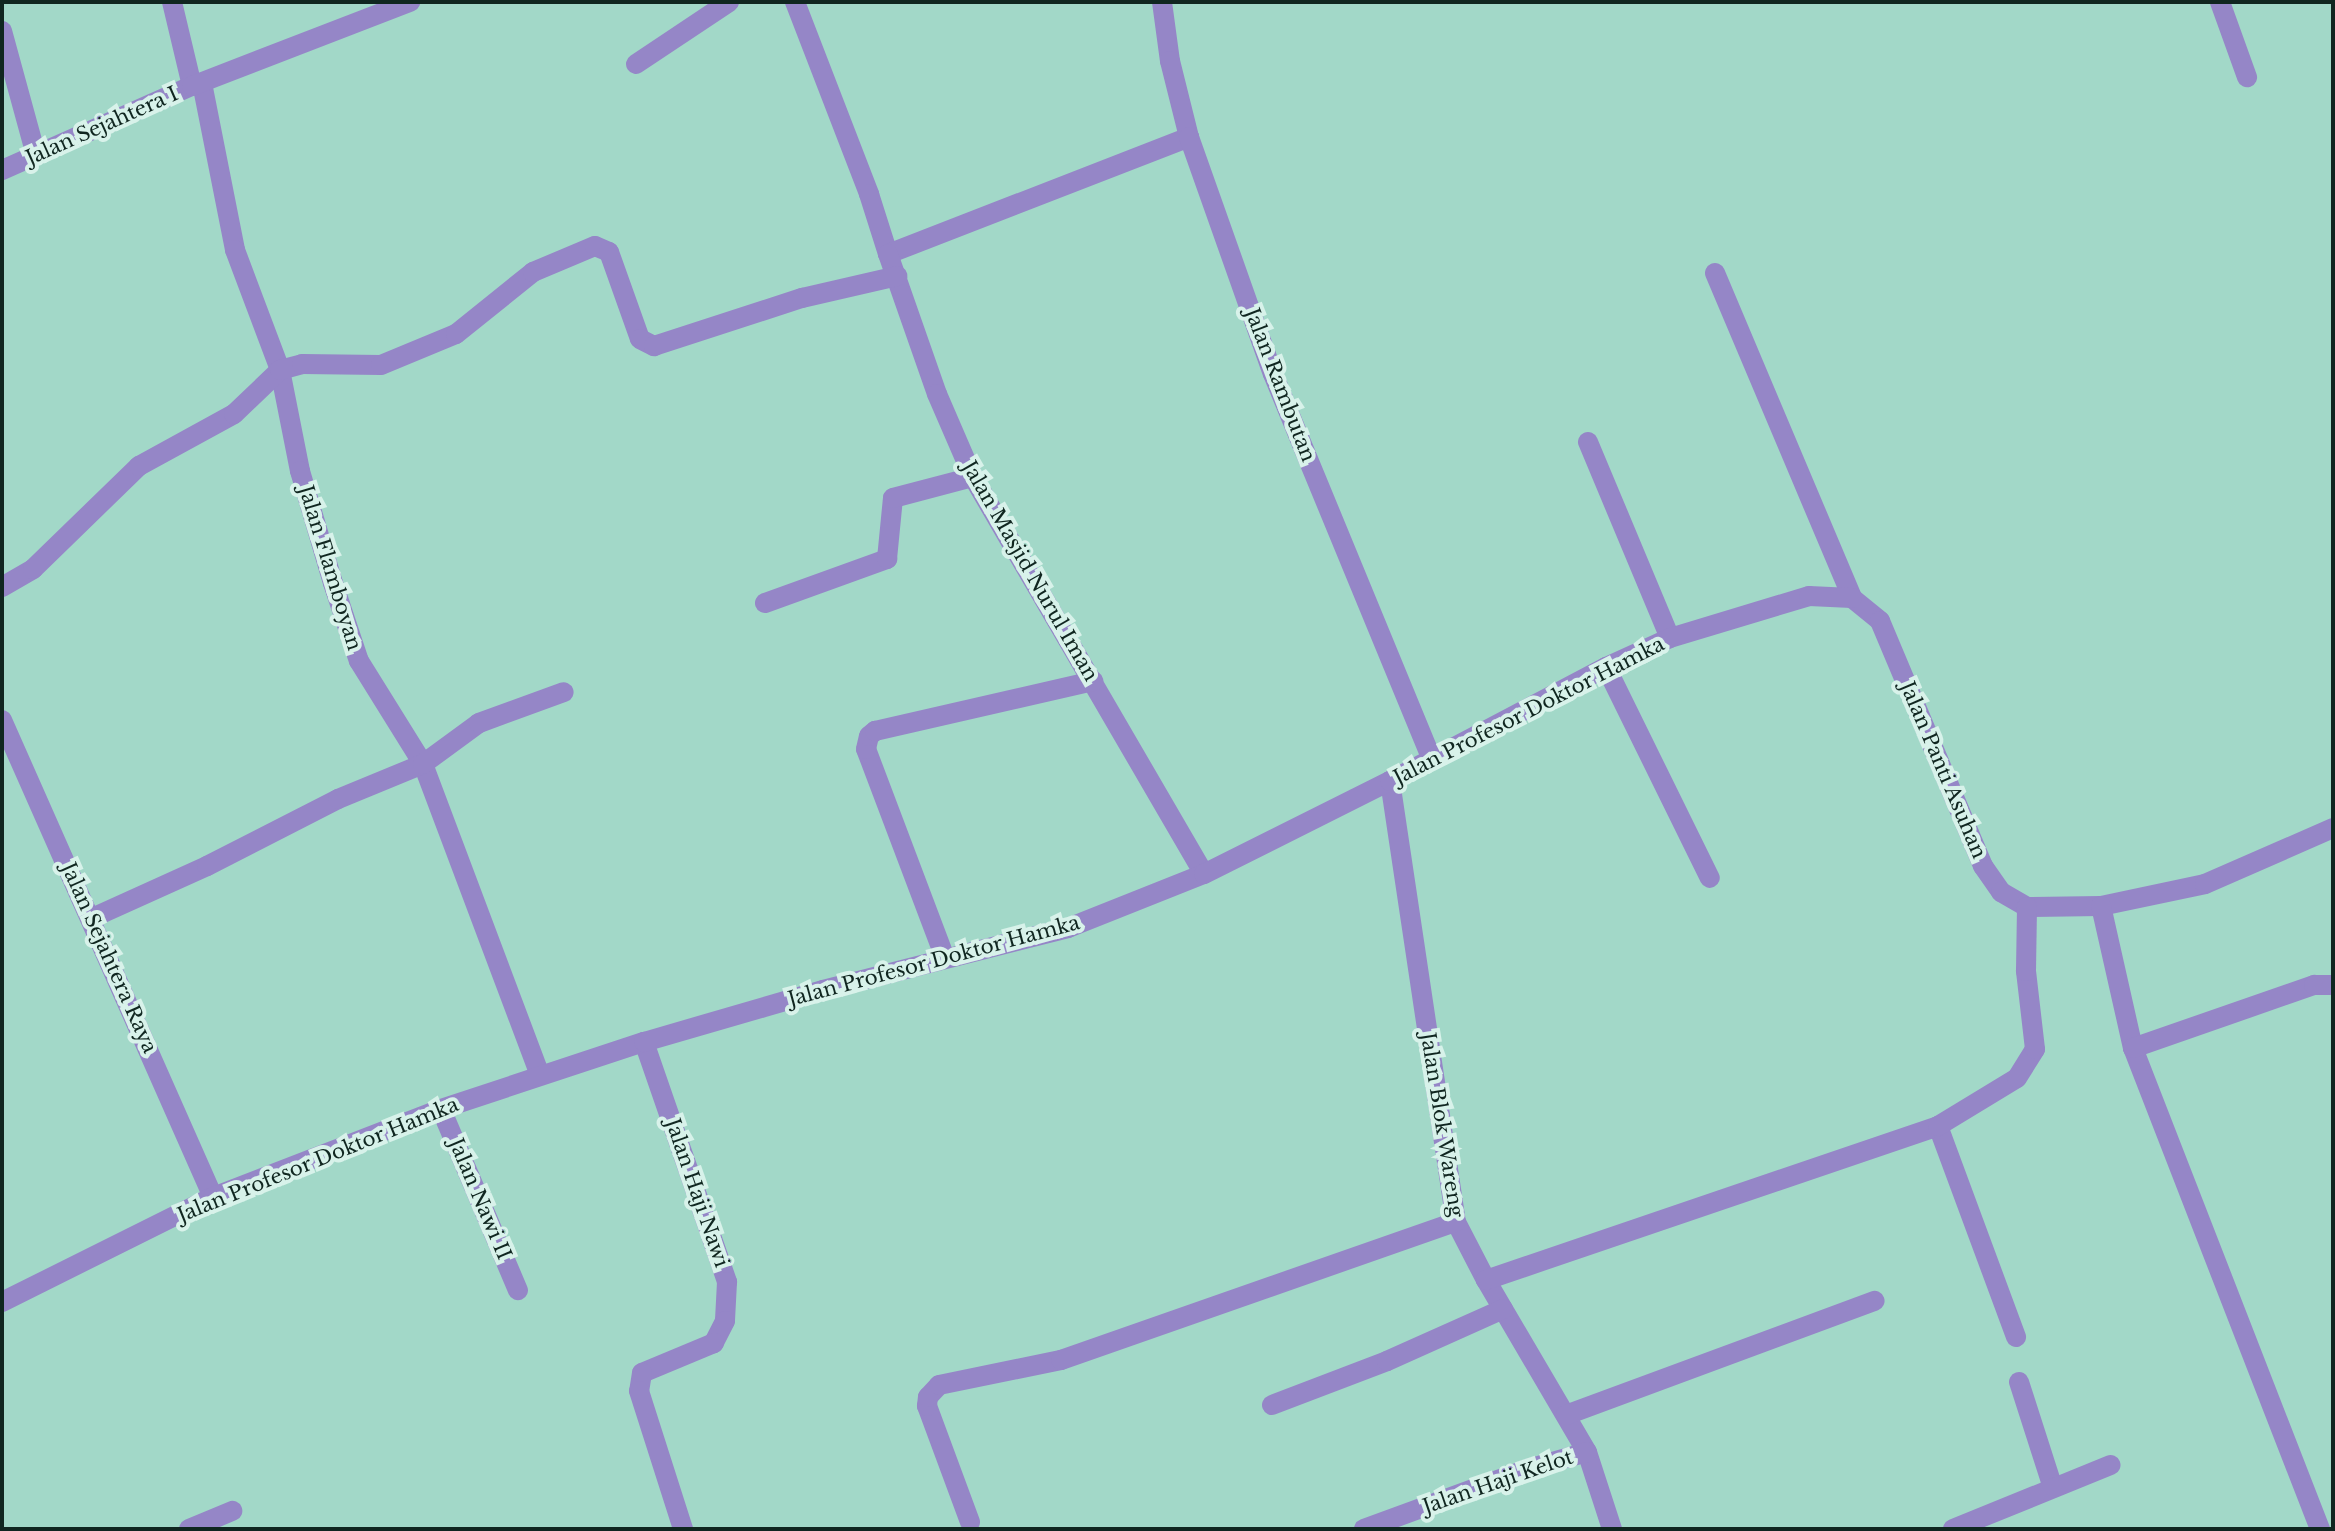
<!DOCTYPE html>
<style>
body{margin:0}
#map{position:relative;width:2335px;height:1531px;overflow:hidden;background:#a2d8c8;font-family:"Libre Baskerville",serif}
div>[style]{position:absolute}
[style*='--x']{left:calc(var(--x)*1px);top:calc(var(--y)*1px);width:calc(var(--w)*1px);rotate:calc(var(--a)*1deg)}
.minor>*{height:20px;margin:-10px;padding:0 10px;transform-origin:10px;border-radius:10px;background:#9586c7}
span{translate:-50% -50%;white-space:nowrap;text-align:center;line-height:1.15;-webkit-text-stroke:8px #d8f2ea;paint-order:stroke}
.street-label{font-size:20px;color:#102620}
.frame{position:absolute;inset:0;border:4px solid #102620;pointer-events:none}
</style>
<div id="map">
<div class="minor">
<i style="--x:172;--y:2;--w:86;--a:76.6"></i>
<i style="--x:795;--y:2;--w:206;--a:68.9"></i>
<i style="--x:869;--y:194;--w:63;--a:72.4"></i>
<i style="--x:888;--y:254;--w:323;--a:-21.2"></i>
<i style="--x:1162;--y:2;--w:60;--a:82.3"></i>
<i style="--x:1170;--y:61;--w:78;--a:76"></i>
<i style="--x:1189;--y:137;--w:251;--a:70.5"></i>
<i style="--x:1273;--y:374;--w:414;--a:67.6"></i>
<i style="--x:2220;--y:2;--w:80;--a:70.2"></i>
<i style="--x:2;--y:31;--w:129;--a:74.7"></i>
<i style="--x:636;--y:64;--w:112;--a:-33.7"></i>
<i style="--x:202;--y:83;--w:170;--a:78.8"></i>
<i style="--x:235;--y:250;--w:128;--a:69.4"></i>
<i style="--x:280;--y:370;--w:103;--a:78.8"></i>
<i style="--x:300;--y:471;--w:117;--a:73.6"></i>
<i style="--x:333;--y:583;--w:82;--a:71.6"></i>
<i style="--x:359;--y:661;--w:121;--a:58.1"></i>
<i style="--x:423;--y:764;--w:332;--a:69.4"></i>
<i style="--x:2;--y:170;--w:208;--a:-23.9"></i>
<i style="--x:192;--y:86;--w:234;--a:-21.1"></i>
<i style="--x:888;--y:254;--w:148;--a:70.7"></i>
<i style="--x:937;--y:394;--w:90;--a:66.6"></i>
<i style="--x:973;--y:477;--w:459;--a:59.8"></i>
<i style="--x:1715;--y:273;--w:353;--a:67.1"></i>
<i style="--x:1852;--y:598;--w:36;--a:39"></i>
<i style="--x:1880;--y:621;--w:266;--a:67.2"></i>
<i style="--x:1983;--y:866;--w:32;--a:55"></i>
<i style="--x:2001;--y:892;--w:30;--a:30"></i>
<i style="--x:2027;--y:907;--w:74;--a:-0.8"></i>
<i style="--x:2101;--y:906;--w:106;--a:-11.9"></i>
<i style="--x:2205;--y:884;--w:140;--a:-23.6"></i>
<i style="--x:1588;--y:442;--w:212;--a:67.3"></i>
<i style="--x:2;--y:587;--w:36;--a:-30"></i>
<i style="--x:33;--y:569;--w:148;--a:-44.2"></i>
<i style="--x:139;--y:466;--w:108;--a:-28.7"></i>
<i style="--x:234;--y:414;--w:64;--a:-43.7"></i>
<i style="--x:280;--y:370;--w:23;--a:-15"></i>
<i style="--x:302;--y:364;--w:79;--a:0.7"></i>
<i style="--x:381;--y:365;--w:81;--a:-22.5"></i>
<i style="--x:456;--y:334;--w:99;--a:-38.8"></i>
<i style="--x:533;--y:272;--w:67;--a:-22.8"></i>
<i style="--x:595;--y:246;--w:15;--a:23"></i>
<i style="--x:609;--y:252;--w:92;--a:70.4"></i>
<i style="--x:640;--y:339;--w:16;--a:27"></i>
<i style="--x:654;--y:346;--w:156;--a:-18"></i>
<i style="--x:802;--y:298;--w:98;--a:-13"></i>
<i style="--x:765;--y:603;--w:130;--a:-19.8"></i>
<i style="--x:887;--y:559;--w:61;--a:-84.4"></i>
<i style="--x:893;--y:498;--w:83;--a:-14.7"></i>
<i style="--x:1606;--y:667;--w:235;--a:63.8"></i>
<i style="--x:2;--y:720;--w:522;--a:66.14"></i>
<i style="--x:1390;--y:781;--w:446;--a:81.5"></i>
<i style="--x:1456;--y:1222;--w:65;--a:62.7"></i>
<i style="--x:1486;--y:1280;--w:199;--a:59.6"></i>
<i style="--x:1587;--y:1452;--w:81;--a:72"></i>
<i style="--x:2101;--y:906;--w:146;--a:77.3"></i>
<i style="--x:2133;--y:1048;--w:516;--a:68.76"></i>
<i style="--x:92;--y:918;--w:126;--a:-24.3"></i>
<i style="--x:207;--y:866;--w:147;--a:-27.1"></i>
<i style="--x:338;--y:799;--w:92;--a:-22.4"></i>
<i style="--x:423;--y:764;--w:69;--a:-36.2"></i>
<i style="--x:479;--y:723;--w:90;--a:-20"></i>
<i style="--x:945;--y:958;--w:223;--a:-110.7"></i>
<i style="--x:866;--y:749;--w:13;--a:-77"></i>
<i style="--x:869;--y:736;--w:8;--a:-40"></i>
<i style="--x:875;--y:731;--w:224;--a:-12.9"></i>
<i style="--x:644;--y:1042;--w:254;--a:70.9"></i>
<i style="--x:727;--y:1282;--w:39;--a:93"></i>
<i style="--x:725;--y:1321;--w:25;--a:117"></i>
<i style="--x:714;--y:1343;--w:78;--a:157.4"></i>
<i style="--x:642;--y:1373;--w:18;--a:99"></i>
<i style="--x:639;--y:1391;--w:145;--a:72.3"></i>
<i style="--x:2133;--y:1048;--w:192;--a:-19.2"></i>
<i style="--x:2314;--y:985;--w:19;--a:0"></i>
<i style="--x:441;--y:1109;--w:197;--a:67"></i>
<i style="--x:1938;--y:1126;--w:225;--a:69.7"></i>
<i style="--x:1486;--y:1280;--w:478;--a:-18.8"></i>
<i style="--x:1938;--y:1126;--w:92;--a:-31.3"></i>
<i style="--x:2017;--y:1078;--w:34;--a:-58"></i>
<i style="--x:2035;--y:1049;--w:79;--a:-96.6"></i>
<i style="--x:2026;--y:971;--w:64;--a:-89.1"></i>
<i style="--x:2;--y:1302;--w:236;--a:-26.5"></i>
<i style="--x:213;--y:1197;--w:244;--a:-21.1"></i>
<i style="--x:441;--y:1109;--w:214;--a:-18.3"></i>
<i style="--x:644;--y:1042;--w:186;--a:-16.2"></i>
<i style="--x:823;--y:990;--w:253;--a:-14.2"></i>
<i style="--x:1068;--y:928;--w:146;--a:-21.7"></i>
<i style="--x:1204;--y:874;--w:208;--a:-26.6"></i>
<i style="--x:1390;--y:781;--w:244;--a:-27.8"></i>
<i style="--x:1606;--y:667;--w:70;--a:-24.4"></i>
<i style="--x:1670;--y:638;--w:145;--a:-16.8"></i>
<i style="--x:1809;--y:596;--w:43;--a:2.7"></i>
<i style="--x:2019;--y:1382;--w:111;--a:72.2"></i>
<i style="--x:1272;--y:1405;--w:123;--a:-20.9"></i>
<i style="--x:1387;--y:1361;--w:127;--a:-24.1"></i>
<i style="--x:1566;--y:1415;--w:329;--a:-20.3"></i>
<i style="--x:970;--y:1522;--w:124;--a:-110.3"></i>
<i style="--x:927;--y:1406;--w:9;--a:-84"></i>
<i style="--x:928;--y:1397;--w:16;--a:-47"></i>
<i style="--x:939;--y:1385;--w:125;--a:-11.6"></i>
<i style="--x:1061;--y:1360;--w:418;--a:-19.3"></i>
<i style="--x:189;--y:1529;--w:47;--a:-22.7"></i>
<i style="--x:1364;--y:1529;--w:178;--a:-20.1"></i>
<i style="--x:1531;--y:1468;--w:58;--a:-15.9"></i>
<i style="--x:1953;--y:1529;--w:170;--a:-22.1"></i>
</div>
<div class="street-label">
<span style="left:102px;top:126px;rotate:-24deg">Jalan Sejahtera I</span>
<span style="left:1280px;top:385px;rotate:69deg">Jalan Rambutan</span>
<span style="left:330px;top:568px;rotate:73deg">Jalan Flamboyan</span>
<span style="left:1030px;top:571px;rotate:60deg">Jalan Masjid Nurul Iman</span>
<span style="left:1529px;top:711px;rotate:-27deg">Jalan Profesor Doktor Hamka</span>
<span style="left:1943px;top:770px;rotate:67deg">Jalan Panti Asuhan</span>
<span style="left:109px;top:958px;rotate:66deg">Jalan Sejahtera Raya</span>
<span style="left:934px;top:961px;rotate:-15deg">Jalan Profesor Doktor Hamka</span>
<span style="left:1442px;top:1125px;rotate:81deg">Jalan Blok Wareng</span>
<span style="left:318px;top:1160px;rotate:-22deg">Jalan Profesor Doktor Hamka</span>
<span style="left:697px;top:1193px;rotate:71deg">Jalan Haji Nawi</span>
<span style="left:480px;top:1199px;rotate:67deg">Jalan Nawi II</span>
<span style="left:1498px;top:1482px;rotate:-19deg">Jalan Haji Kelot</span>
</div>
<div class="frame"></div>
</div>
